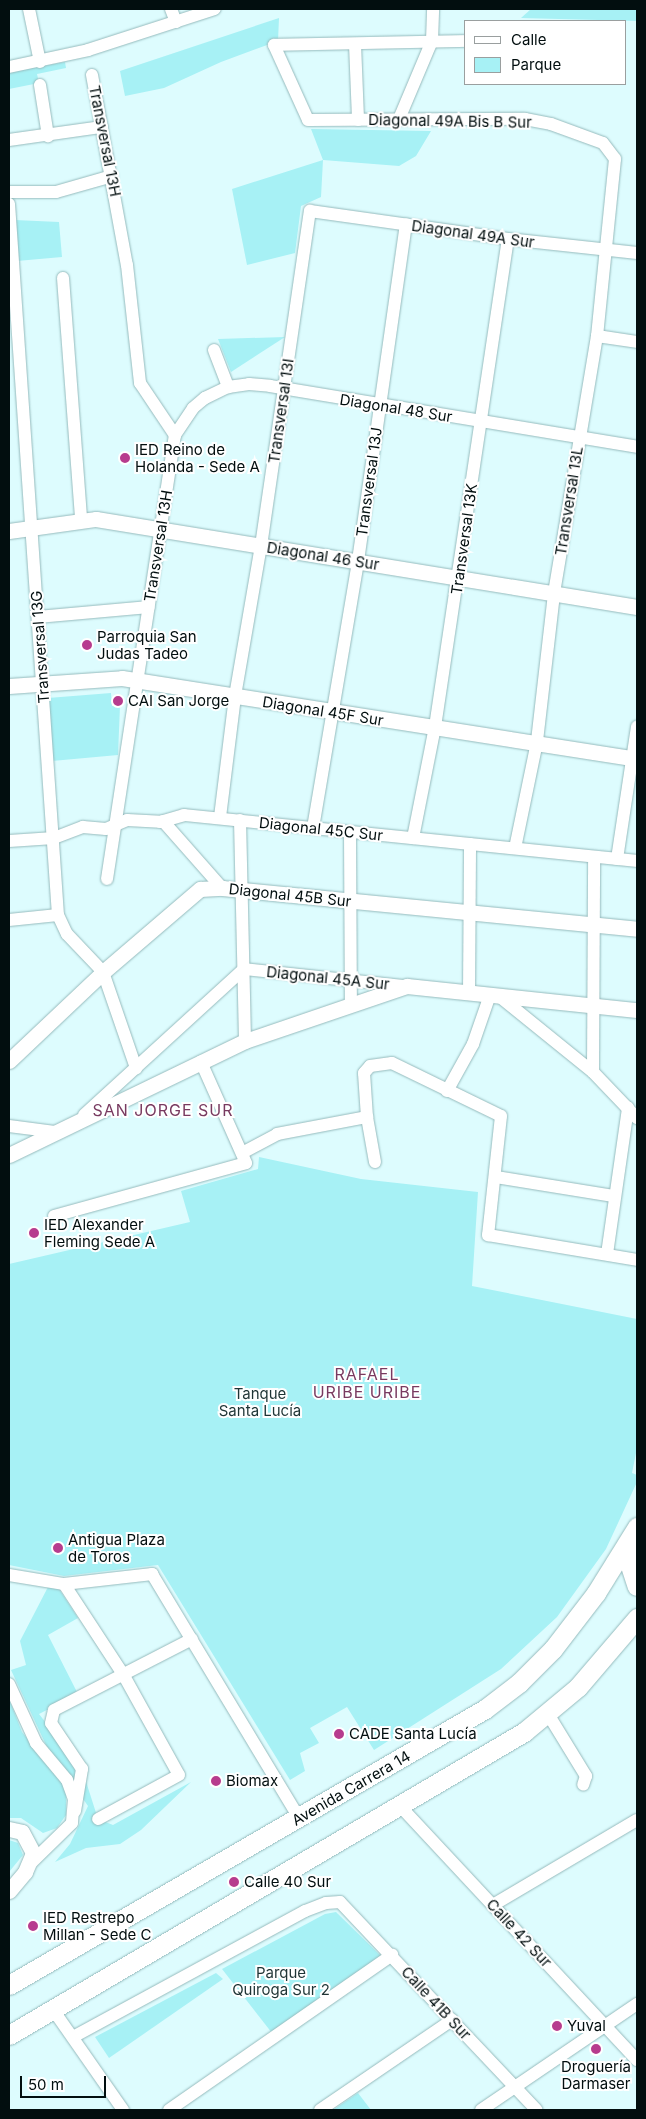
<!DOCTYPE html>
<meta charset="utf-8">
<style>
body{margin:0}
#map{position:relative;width:646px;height:2119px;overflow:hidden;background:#ddfcfe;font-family:Inter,sans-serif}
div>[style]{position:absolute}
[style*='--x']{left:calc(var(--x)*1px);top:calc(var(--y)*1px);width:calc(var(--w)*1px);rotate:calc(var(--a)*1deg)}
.green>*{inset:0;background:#a7f1f5}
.roads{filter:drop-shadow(0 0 1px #95babc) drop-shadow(0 0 1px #95babc)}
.minor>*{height:12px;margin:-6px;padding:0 6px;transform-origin:6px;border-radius:6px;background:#fff}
.tertiary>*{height:15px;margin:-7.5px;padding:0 7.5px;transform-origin:7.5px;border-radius:7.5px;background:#fff}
.secondary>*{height:18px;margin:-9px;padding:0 9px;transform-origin:9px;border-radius:9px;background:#fff}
.primary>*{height:19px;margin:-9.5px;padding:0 9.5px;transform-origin:9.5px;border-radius:9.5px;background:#fff}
.dots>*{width:14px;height:14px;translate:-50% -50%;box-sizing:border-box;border:2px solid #fff;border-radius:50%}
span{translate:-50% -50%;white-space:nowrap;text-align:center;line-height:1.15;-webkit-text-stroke:4px #fff;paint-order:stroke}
.street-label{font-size:15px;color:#020e0f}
.poi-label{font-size:15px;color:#020e0f}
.left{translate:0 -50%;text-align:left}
.park-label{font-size:15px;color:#1e3435}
.neighbourhood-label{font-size:16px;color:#783a60;letter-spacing:1px}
.frame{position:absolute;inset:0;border:10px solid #020e0f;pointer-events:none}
.legend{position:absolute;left:464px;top:20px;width:162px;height:65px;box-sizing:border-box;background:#fff;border:1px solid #9a9f9f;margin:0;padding:6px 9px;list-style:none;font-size:15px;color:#020e0f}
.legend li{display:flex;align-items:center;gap:10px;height:25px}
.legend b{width:25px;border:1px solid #9a9f9f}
.scale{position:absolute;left:20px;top:2076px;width:86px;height:22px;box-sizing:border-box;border:2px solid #020e0f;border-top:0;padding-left:6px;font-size:15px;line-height:18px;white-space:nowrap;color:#020e0f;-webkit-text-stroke:4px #fff;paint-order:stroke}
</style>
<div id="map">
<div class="green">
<i style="clip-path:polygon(531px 9px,637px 9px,637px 21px,521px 18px)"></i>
<i style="clip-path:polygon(279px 18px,278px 41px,221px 62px,164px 88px,125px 96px,120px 71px)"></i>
<i style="clip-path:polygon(65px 62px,66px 68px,37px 74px,39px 83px,9px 89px,9px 72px)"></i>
<i style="clip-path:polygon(311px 129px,431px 131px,416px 156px,399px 166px,323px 160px,321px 197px,301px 206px,295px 253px,247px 265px,232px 189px,323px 160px)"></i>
<i style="clip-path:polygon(15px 220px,59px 222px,62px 257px,17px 261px)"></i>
<i style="clip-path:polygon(285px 337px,231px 372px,218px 339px)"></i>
<i style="clip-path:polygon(111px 693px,112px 706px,120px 706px,118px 755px,52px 761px,48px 698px)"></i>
<i style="clip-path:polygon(259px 1157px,361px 1179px,478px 1192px,472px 1286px,637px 1319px,637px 1448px,632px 1473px,637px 1475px,637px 1482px,606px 1549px,557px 1617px,501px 1669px,374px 1750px,347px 1707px,310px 1728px,319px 1743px,300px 1753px,305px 1771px,290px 1780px,158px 1565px,64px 1576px,9px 1565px,9px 1264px,190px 1222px,181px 1191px,258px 1169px)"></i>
<i style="clip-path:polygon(48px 1587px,59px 1589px,78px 1618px,48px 1635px,78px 1694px,39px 1714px,82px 1769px,98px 1819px,113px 1825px,191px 1782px,141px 1830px,120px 1844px,86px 1848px,55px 1862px,70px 1844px,88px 1806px,46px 1745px,11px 1670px,26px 1665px,20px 1641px)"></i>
<i style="clip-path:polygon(9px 1699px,22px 1732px,66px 1787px,66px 1815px,57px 1828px,43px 1833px,21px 1818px,9px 1818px)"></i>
<i style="clip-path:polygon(9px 1840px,18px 1843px,23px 1855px,9px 1872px)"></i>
<i style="clip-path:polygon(336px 1912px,382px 1957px,272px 2033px,222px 1969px,325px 1914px)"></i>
<i style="clip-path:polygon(216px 1973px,223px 1979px,109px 2058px,95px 2037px)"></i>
<i style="clip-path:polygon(358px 2093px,371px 2110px,333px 2110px)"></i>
</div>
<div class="roads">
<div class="minor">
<i style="--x:29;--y:9;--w:54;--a:78.3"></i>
<i style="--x:171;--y:9;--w:14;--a:69"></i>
<i style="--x:464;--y:41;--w:190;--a:178.8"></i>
<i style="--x:274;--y:45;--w:82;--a:65.6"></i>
<i style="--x:308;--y:120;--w:217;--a:-0.3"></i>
<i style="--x:525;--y:119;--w:26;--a:11"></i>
<i style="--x:551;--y:124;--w:55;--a:20.1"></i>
<i style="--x:603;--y:143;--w:20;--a:53"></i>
<i style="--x:615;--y:159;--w:178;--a:95.8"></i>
<i style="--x:597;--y:336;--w:262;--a:99.5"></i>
<i style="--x:554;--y:594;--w:149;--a:96.6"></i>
<i style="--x:537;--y:742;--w:108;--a:101.7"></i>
<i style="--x:355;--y:44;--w:76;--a:87.7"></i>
<i style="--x:9;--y:67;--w:81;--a:-12.1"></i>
<i style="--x:88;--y:50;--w:133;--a:-17.9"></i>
<i style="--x:92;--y:75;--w:193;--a:79.6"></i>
<i style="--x:127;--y:265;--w:119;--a:83.7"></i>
<i style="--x:140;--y:383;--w:63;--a:56.1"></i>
<i style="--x:40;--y:85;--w:52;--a:81.1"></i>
<i style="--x:399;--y:119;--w:85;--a:-67.1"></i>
<i style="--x:432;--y:41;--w:32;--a:-88"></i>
<i style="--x:9;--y:140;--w:94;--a:-8"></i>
<i style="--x:9;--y:192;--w:47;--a:0"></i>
<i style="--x:56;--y:192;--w:58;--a:-15.9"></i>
<i style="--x:9;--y:204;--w:713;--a:86.06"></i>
<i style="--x:58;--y:915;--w:21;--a:65"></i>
<i style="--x:67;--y:934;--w:52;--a:46.5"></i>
<i style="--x:103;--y:972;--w:102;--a:71"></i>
<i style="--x:63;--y:278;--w:242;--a:85.7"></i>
<i style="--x:597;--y:336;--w:40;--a:8.5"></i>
<i style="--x:214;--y:350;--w:40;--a:69"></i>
<i style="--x:38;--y:617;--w:111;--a:-5.1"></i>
<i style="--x:220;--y:817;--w:122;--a:-82.9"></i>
<i style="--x:235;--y:696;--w:152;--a:-80.2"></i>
<i style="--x:261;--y:546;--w:339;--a:-81.7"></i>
<i style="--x:310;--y:211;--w:200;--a:8"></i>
<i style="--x:508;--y:239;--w:130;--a:6.2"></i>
<i style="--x:240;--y:820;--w:221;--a:88.7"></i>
<i style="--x:163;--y:821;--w:89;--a:48.6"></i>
<i style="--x:313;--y:828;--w:271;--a:-80.4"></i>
<i style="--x:358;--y:561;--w:340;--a:-81.9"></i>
<i style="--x:350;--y:832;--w:173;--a:89.7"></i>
<i style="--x:413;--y:838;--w:113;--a:-78.8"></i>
<i style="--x:435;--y:727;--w:493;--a:-81.5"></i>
<i style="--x:9;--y:841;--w:45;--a:-3.8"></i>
<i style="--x:54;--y:838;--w:31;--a:-21"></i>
<i style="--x:83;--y:827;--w:23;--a:5"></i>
<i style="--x:106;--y:829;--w:23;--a:-23"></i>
<i style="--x:127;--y:820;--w:33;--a:3"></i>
<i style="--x:160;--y:822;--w:25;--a:-16"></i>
<i style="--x:184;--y:815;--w:455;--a:5.8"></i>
<i style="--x:617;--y:859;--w:134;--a:-81.4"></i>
<i style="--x:107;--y:879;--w:449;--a:-81.3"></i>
<i style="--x:175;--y:435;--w:32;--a:-56"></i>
<i style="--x:193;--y:408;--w:16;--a:-40"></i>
<i style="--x:205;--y:398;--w:25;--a:-26"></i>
<i style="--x:228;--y:387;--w:21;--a:-8"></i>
<i style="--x:249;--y:384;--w:21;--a:5"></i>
<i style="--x:270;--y:386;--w:372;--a:9.4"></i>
<i style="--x:9;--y:920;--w:49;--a:-5.8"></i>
<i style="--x:469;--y:993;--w:149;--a:-89.6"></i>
<i style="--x:499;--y:996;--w:121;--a:39"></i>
<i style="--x:593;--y:1072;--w:64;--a:46.3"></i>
<i style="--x:593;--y:1072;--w:215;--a:-89.7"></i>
<i style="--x:447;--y:1091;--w:54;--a:-61"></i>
<i style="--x:473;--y:1044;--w:52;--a:-70.9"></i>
<i style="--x:84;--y:1115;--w:217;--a:-42.4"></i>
<i style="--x:244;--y:969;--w:161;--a:6.1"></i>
<i style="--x:9;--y:1126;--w:46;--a:7.4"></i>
<i style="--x:242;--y:1153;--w:40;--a:-28"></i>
<i style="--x:277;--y:1134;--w:92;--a:-10.7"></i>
<i style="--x:375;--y:1162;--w:46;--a:-100.1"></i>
<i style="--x:367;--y:1117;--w:44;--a:-93.9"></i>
<i style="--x:364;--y:1073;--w:9;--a:-49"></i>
<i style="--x:370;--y:1066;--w:22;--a:-8"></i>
<i style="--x:392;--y:1063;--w:121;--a:25.9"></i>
<i style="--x:501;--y:1116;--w:120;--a:96.2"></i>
<i style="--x:488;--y:1235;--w:151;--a:9.5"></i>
<i style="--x:496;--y:1177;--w:119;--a:9.2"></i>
<i style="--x:54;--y:1216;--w:199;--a:-15.4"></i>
<i style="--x:246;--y:1163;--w:111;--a:-114"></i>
<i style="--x:607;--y:1254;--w:148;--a:-81.8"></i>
<i style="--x:9;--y:1575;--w:56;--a:9.3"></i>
<i style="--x:64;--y:1584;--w:89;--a:-6.5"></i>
<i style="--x:152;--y:1574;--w:285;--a:58.9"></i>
<i style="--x:64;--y:1584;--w:108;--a:56.8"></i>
<i style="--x:123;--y:1674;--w:115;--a:61"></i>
<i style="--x:179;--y:1775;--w:92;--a:151.5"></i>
<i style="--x:9;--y:1684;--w:65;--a:65.4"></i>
<i style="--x:36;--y:1743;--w:48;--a:50"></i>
<i style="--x:67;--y:1780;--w:20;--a:70"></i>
<i style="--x:74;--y:1799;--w:24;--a:95"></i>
<i style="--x:72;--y:1823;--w:60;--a:135.7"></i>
<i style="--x:548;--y:1714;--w:73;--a:58.5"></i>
<i style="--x:586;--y:1776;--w:9;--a:108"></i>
<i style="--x:401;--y:1807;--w:346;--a:47"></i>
<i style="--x:75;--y:1811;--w:43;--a:-80.5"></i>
<i style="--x:82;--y:1769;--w:55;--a:-124"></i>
<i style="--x:51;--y:1723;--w:13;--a:-77"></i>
<i style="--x:54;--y:1710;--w:155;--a:-27.2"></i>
<i style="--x:493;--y:1905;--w:167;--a:-30.6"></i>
<i style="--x:54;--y:2011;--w:121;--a:55.1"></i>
<i style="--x:73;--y:2037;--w:264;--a:-28.5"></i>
<i style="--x:305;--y:1911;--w:22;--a:-21"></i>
<i style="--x:326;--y:1903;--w:14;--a:-4"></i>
<i style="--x:340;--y:1902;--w:286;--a:46.6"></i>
<i style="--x:169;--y:2110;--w:272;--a:-34.8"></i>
<i style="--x:320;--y:2110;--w:160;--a:-34.3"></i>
<i style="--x:481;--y:2110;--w:189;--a:-34.2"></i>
</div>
<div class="tertiary">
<i style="--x:9;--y:531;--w:88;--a:-7.9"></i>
<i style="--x:96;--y:519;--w:548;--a:9.24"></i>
<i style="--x:9;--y:686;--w:113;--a:-4"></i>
<i style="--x:122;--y:678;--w:521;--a:8.94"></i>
<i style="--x:9;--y:1061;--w:129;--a:-43.4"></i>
<i style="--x:103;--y:972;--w:128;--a:-40.6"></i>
<i style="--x:200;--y:889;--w:22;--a:-3"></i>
<i style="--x:222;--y:888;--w:417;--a:5.6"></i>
<i style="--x:9;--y:1155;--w:262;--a:-25.8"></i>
<i style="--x:245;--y:1041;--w:171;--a:-18.8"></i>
<i style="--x:407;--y:986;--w:231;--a:6"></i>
<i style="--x:9;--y:1829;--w:13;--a:13"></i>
<i style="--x:22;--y:1832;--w:24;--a:62"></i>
<i style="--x:33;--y:1853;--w:21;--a:113"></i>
<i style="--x:25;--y:1872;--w:25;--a:130"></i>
</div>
<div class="secondary">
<i style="--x:637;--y:1546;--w:19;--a:115"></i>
<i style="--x:629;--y:1563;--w:25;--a:72"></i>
</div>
<div class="primary">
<i style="--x:9;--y:1985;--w:550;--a:-30.11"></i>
<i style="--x:485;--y:1709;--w:43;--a:-37.4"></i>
<i style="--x:519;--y:1683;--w:48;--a:-45"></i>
<i style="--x:553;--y:1649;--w:71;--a:-52.5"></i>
<i style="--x:596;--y:1593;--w:78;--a:-58.2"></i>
<i style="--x:9;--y:2035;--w:598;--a:-30.47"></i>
<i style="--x:524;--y:1732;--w:70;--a:-39.8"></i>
<i style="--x:578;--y:1687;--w:91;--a:-49.5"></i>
</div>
</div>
<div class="dots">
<i style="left:125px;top:458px;background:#b73c8e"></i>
<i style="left:87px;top:645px;background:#b73c8e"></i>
<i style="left:118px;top:701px;background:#b73c8e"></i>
<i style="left:34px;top:1233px;background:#b73c8e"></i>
<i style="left:58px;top:1548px;background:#b73c8e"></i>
<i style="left:339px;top:1734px;background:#b73c8e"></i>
<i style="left:216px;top:1781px;background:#b73c8e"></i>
<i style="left:234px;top:1882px;background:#b73c8e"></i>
<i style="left:33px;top:1926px;background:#b73c8e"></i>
<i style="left:557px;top:2026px;background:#b73c8e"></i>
<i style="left:596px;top:2049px;background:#b73c8e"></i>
</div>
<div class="street-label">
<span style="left:450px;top:121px;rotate:1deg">Diagonal 49A Bis B Sur</span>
<span style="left:105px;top:141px;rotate:79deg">Transversal 13H</span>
<span style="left:473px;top:234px;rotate:8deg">Diagonal 49A Sur</span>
<span style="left:396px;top:408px;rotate:9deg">Diagonal 48 Sur</span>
<span style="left:281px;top:411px;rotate:-82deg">Transversal 13I</span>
<span style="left:369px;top:482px;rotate:-82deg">Transversal 13J</span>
<span style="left:569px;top:501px;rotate:-81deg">Transversal 13L</span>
<span style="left:464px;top:539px;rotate:-82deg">Transversal 13K</span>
<span style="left:158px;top:546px;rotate:-81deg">Transversal 13H</span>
<span style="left:323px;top:556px;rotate:9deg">Diagonal 46 Sur</span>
<span style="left:40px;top:647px;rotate:-94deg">Transversal 13G</span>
<span style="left:323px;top:711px;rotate:9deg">Diagonal 45F Sur</span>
<span style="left:321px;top:829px;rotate:6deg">Diagonal 45C Sur</span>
<span style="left:290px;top:895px;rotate:6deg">Diagonal 45B Sur</span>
<span style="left:328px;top:978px;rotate:6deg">Diagonal 45A Sur</span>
<span style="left:351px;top:1788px;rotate:-30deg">Avenida Carrera 14</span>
<span style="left:519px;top:1933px;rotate:47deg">Calle 42 Sur</span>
<span style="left:436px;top:2003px;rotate:47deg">Calle 41B Sur</span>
</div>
<div class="poi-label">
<span class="left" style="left:135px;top:458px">IED Reino de<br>Holanda - Sede A</span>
<span class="left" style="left:97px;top:645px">Parroquia San<br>Judas Tadeo</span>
<span class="left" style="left:128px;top:701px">CAI San Jorge</span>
<span class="left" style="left:44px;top:1233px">IED Alexander<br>Fleming Sede A</span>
<span class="left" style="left:68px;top:1548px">Antigua Plaza<br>de Toros</span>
<span class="left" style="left:349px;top:1734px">CADE Santa Lucía</span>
<span class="left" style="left:226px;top:1781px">Biomax</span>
<span class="left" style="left:244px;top:1882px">Calle 40 Sur</span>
<span class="left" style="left:43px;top:1926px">IED Restrepo<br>Millan - Sede C</span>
<span class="left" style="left:567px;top:2026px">Yuval</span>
<span style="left:596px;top:2075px">Droguería<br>Darmaser</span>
</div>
<div class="park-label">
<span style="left:260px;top:1402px">Tanque<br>Santa Lucía</span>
<span style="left:281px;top:1981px">Parque<br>Quiroga Sur 2</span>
</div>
<div class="neighbourhood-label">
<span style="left:163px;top:1110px">SAN JORGE SUR</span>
<span style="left:367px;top:1383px">RAFAEL<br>URIBE URIBE</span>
</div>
<div class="frame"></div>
<ul class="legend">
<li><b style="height:6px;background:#fff"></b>Calle</li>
<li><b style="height:14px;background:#a7f1f5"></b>Parque</li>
</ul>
<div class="scale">50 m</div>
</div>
